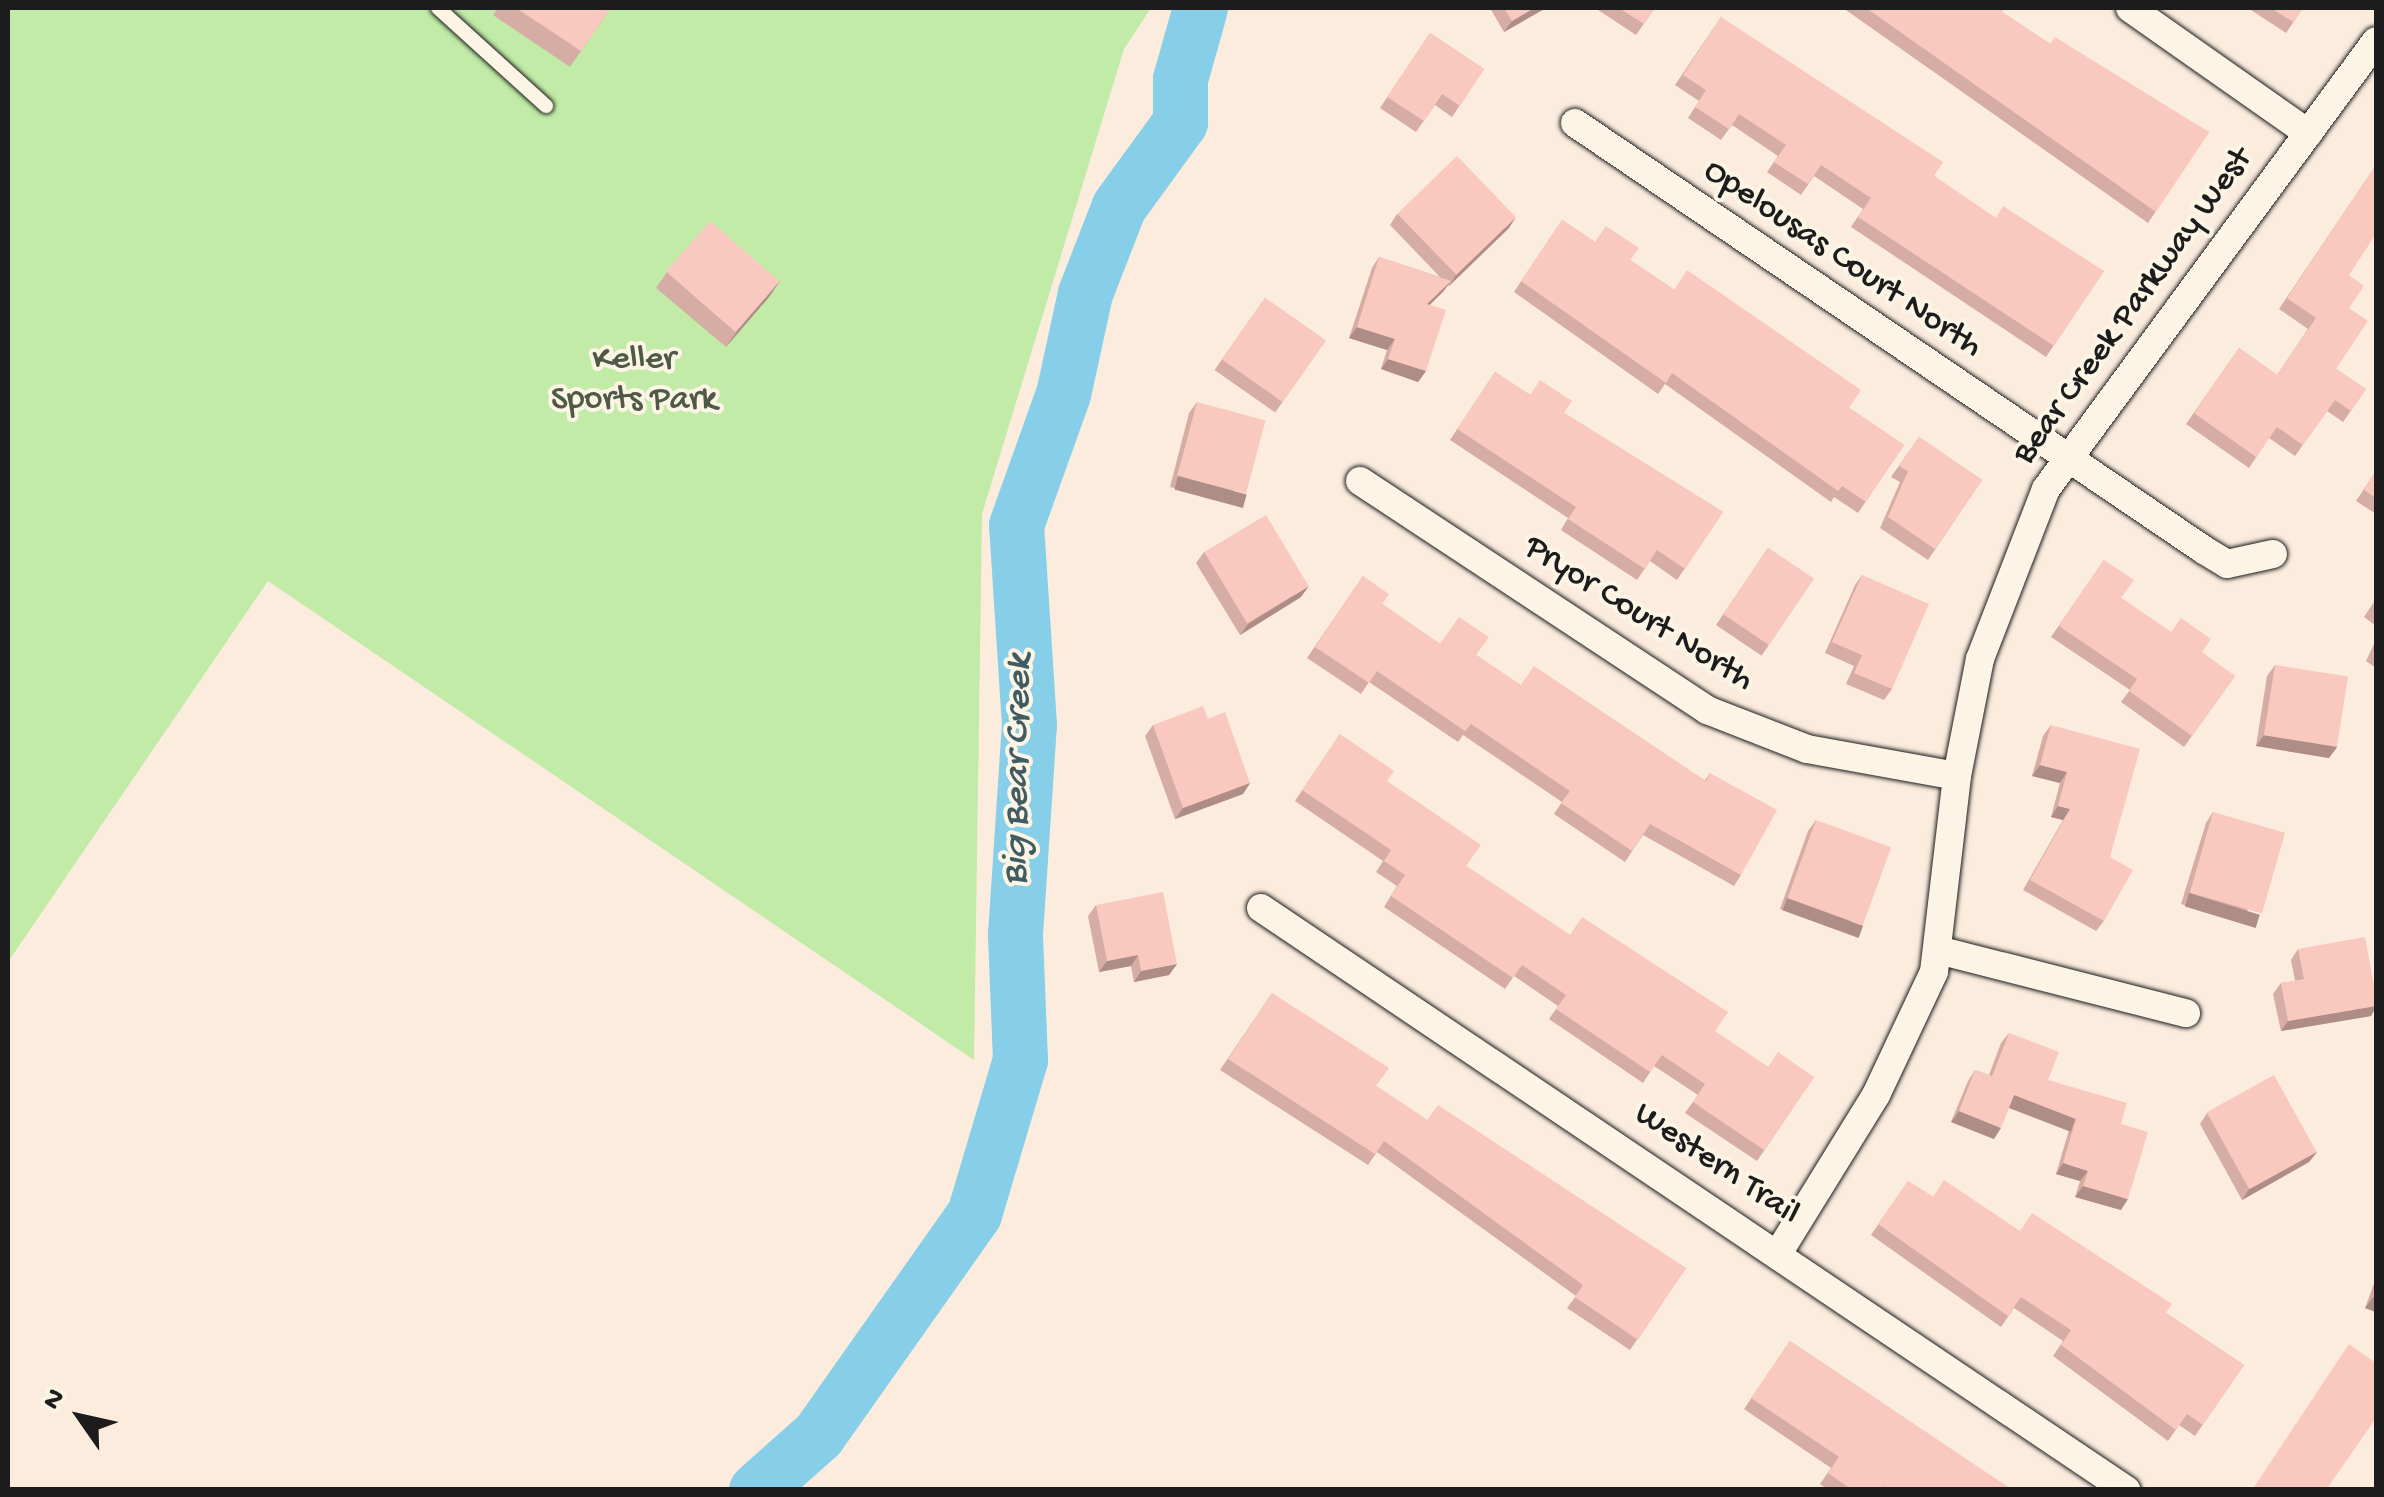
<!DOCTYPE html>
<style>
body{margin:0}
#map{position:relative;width:2384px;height:1497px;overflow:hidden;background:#fbecde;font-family:"Gochi Hand",sans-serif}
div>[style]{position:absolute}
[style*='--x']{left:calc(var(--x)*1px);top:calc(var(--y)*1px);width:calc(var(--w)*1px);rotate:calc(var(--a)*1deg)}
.green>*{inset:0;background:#c1eba7}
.river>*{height:55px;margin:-27.5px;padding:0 27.5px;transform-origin:27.5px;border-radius:27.5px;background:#87cfe8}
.roads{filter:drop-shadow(0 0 2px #1c1c1c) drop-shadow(0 0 2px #1c1c1c)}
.lane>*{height:14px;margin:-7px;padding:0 7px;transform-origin:7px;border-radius:7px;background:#fcf5e5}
.street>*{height:28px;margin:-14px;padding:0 14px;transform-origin:14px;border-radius:14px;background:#fcf5e5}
.wall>*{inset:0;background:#d6ada5;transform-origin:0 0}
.shaded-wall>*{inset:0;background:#ae8d86;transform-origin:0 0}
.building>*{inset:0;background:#f9c9c0;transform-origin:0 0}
span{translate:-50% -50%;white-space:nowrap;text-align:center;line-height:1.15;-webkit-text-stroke:8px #fcf5e5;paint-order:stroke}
.street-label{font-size:35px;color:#1c1c1c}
.park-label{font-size:35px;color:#4e5a46}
.water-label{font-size:38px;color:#415b63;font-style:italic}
.frame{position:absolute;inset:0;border:10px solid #1c1c1c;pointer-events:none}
.north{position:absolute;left:30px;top:1367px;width:100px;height:100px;-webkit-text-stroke:8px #fcf5e5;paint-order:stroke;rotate:304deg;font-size:28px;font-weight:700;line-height:40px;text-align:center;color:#1c1c1c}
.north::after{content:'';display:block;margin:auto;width:35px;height:45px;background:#1c1c1c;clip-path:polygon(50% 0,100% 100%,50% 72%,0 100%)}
</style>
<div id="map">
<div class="green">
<i style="clip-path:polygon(8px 8px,1151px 8px,1124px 49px,982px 514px,974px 1060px,268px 581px,8px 962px)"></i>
</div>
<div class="river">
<i style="--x:756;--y:1490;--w:83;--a:-41.6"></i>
<i style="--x:818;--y:1435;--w:271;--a:-54.8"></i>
<i style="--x:974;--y:1214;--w:161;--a:-73.4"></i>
<i style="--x:1020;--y:1060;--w:126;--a:-92.3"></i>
<i style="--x:1015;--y:934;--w:209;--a:-86.2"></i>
<i style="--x:1029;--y:725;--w:200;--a:-93.7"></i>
<i style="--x:1016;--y:525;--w:139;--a:-70.3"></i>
<i style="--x:1063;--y:394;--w:103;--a:-77.7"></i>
<i style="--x:1085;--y:293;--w:93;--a:-68.7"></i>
<i style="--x:1119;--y:206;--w:104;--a:-54"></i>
<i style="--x:1180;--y:122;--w:43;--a:-90"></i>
<i style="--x:1180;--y:79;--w:74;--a:-74.3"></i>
</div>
<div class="roads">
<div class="lane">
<i style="--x:438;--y:8;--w:146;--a:42.2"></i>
</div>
<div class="street">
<i style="--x:2130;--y:8;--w:218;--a:35.1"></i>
<i style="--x:1575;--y:123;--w:760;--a:34.17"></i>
<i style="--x:2204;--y:550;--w:27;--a:31"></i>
<i style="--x:2227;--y:564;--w:47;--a:-12.3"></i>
<i style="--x:1360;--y:481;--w:416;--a:33.4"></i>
<i style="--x:1707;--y:710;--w:107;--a:21.3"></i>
<i style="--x:1807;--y:749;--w:152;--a:10.2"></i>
<i style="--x:1261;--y:908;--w:1043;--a:33.93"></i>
<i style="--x:1938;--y:950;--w:256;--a:14.3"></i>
<i style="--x:1779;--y:1252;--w:185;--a:-58.3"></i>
<i style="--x:1876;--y:1095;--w:136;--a:-64.8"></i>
<i style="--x:1934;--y:972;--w:197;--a:-83.3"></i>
<i style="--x:1957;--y:776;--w:119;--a:-78.9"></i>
<i style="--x:1980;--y:659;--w:182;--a:-68.8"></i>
<i style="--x:2046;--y:489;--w:556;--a:-53.62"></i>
</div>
</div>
<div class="wall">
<i style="clip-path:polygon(498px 8px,611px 8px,570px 67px,493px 15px)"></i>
<i style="clip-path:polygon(1490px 8px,1546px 8px,1504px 32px)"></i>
<i style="clip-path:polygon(1595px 8px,1655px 8px,1636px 35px)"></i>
<i style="clip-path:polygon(1843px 8px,2005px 8px,2002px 12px,2050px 44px,2209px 132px,2148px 223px)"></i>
<i style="clip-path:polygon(2248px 8px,2303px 8px,2286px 33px)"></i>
<i style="clip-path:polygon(1721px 17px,1934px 176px,1995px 218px,2104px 271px,2046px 357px,1851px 227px,1863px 209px,1814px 176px,1801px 195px,1767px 172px,1778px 156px,1732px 125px,1721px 140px,1688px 118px,1699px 101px,1675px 85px)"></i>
<i style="clip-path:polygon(1430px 33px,1484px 69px,1452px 117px,1435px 105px,1416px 132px,1380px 108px)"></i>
<i style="clip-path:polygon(2376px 165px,2349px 275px,2349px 308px,2336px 369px,2366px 389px,2343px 422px,2327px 411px,2295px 456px,2269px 438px,2249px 468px,2186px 424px,2239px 348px,2277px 375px,2308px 329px,2279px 309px)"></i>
<i style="clip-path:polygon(1397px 214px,1509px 228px,1449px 286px,1448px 285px,1430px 305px,1426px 371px,1418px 382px,1381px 369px,1387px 350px,1349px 338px,1372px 268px,1379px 257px,1440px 277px,1390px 225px)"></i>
<i style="clip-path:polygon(1562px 220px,1595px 242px,1630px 260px,1904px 445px,1858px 513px,1834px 497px,1831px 502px,1665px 384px,1658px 394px,1514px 292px)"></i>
<i style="clip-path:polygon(667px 272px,780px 281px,769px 297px,726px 347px,656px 288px)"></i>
<i style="left:1265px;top:298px;width:74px;height:88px;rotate:35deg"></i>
<i style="clip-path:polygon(1495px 372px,1530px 395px,1564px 413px,1723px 512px,1677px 580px,1650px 561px,1637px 580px,1561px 530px,1568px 518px,1450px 440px)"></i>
<i style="clip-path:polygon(1197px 402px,1239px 505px,1170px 487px,1189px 413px)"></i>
<i style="clip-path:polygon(1919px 437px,1982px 480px,1928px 560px,1880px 528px,1900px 482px,1891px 477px)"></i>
<i style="clip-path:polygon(2376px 471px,2376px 514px,2356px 501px)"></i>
<i style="left:1768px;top:548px;width:55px;height:93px;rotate:34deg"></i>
<i style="clip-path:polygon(1204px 552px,1301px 597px,1240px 635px,1196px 563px)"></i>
<i style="clip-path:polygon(2104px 560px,2121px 598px,2235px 676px,2184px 747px,2121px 702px,2130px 690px,2051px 637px)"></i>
<i style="clip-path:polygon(1862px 575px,1892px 689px,1884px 700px,1846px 684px,1854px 666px,1825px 653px,1855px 585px)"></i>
<i style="clip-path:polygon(1363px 576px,1382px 604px,1440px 644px,1476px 655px,1520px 685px,1705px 780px,1710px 773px,1741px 875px,1734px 886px,1643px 835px,1625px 862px,1554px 814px,1562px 802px,1463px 735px,1458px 742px,1369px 682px,1361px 694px,1307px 658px)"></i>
<i style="clip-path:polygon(2376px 599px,2376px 626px,2364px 617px)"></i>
<i style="clip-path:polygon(2376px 640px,2376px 668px,2366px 661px)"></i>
<i style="clip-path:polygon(2275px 665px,2337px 747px,2329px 758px,2256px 746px,2267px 676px)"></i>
<i style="clip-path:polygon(1208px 719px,1250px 783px,1243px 794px,1175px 819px,1145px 736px,1153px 725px)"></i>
<i style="clip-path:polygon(2051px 725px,2110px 857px,2104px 921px,2096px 931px,2023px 890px,2063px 820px,2051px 817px,2060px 783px,2032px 776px,2043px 736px)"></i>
<i style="clip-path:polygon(1340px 734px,1387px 781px,1466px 866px,1768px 1067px,1814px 1077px,1757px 1161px,1685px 1113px,1698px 1095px,1654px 1066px,1643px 1083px,1549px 1019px,1558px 1006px,1514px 976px,1505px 989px,1384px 907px,1397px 886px,1376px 872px,1383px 861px,1295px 801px)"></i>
<i style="clip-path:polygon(2213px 812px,2253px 926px,2181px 904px,2206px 823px)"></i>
<i style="clip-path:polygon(1816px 820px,1856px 936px,1780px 909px,1808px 831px)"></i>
<i style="clip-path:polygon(1096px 905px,1177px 964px,1169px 975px,1134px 982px,1131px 966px,1099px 972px,1088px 916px)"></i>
<i style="clip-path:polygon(2298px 949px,2376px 996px,2376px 1008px,2371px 1016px,2281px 1031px,2273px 994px,2281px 983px,2295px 981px,2291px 960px)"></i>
<i style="clip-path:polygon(1272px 993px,1376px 1086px,1427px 1120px,1686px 1268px,1630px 1350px,1567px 1308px,1576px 1296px,1377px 1152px,1368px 1165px,1220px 1070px)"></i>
<i style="clip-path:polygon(2009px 1033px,2048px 1080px,2121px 1124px,2121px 1210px,2075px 1197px,2080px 1181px,2056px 1174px,2069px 1130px,2009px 1107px,1994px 1139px,1951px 1122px,1968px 1081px,1975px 1070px,1989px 1075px,2001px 1043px)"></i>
<i style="clip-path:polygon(2207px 1113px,2317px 1152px,2309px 1162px,2242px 1200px,2200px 1124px)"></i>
<i style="clip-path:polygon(1908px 1181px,1933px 1197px,2020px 1231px,2166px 1313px,2244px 1365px,2195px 1436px,2179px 1425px,2168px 1441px,2053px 1356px,2063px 1341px,2014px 1308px,2001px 1327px,1871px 1235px)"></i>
<i style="clip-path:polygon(2376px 1278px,2376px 1312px,2365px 1308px)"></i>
<i style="clip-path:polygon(1790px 1341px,2012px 1490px,1828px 1490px,1820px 1484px,1831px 1468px,1744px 1409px)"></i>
</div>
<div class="shaded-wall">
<i style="clip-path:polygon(1534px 8px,1546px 8px,1504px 32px,1512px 21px)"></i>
<i style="clip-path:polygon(1516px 217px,1509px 228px,1449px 286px,1456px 275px)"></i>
<i style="clip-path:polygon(780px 281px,769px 297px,726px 347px,737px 331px)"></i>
<i style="clip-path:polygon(1451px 281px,1443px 292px,1419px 315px,1427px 304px)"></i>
<i style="clip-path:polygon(1357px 327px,1395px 339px,1387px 350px,1349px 338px)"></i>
<i style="clip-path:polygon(1388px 359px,1426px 371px,1418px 382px,1381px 369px)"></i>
<i style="left:1178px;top:476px;width:71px;height:14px;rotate:15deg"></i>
<i style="clip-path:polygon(1309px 586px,1301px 597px,1240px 635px,1248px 624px)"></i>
<i style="clip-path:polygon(2264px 735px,2337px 747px,2329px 758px,2256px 746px)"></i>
<i style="clip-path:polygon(2040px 765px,2067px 772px,2060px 783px,2032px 776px)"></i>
<i style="clip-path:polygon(1250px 783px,1243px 794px,1175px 819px,1183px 808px)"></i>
<i style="clip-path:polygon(2058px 806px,2070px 809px,2063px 820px,2051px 817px)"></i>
<i style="left:2189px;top:893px;width:74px;height:14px;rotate:17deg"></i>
<i style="left:1787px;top:898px;width:81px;height:13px;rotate:20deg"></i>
<i style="clip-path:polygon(1138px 955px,1131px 966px,1099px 972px,1107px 961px)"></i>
<i style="clip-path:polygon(1177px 964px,1169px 975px,1134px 982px,1141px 971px)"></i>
<i style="clip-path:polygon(2376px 1006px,2371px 1016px,2281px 1031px,2288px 1021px)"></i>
<i style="left:2014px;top:1095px;width:66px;height:14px;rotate:21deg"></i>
<i style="clip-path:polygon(1959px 1111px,2001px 1128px,1994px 1139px,1951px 1122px)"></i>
<i style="clip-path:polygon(2317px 1152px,2309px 1162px,2242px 1200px,2249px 1189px)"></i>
<i style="clip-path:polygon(2063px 1163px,2088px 1171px,2080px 1181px,2056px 1174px)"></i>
<i style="clip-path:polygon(2083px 1186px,2128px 1199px,2121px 1210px,2075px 1197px)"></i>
<i style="clip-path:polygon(2373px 1297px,2376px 1298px,2376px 1312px,2365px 1308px)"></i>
</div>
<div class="building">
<i style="clip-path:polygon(516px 8px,611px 8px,581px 51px)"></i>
<i style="clip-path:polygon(1504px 8px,1534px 8px,1512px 21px)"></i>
<i style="clip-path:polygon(1619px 8px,1655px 8px,1644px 24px)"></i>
<i style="clip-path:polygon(1866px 8px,2005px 8px,2002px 12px,2050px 44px,2055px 37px,2209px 132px,2156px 212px)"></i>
<i style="clip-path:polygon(2271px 8px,2303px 8px,2293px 22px)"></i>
<i style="clip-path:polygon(1721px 17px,1943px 162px,1934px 176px,1996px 218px,2003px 206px,2104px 271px,2054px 346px,1858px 217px,1871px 198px,1821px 165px,1808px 184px,1774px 162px,1786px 145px,1739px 114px,1729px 129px,1695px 107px,1706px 90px,1683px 75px)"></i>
<i style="clip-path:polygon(1430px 33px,1484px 69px,1460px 106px,1442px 94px,1424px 121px,1387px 97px)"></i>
<i style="left:1457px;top:156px;width:85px;height:83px;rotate:46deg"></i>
<i style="clip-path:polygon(2376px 165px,2376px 234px,2349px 275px,2364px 286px,2349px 308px,2368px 321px,2336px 369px,2366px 389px,2351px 411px,2335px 400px,2303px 445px,2277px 427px,2256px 457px,2194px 413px,2239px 348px,2277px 375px,2316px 318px,2287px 298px)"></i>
<i style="clip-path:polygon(1562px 220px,1595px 242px,1606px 226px,1639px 248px,1630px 260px,1674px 290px,1687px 270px,1861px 390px,1849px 408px,1904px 445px,1866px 502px,1842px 486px,1838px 491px,1672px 373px,1666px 383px,1521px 281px)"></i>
<i style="left:710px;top:221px;width:92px;height:67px;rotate:41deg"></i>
<i style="clip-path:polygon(1379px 257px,1451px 281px,1427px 304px,1446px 310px,1426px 371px,1388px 359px,1395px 339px,1357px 327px)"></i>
<i style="left:1265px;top:298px;width:74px;height:75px;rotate:35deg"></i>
<i style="clip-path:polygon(1495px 372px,1530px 395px,1540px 380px,1572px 401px,1564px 413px,1723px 512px,1685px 569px,1657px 550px,1645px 569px,1568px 519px,1576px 507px,1457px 429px)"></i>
<i style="left:1197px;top:402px;width:71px;height:76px;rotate:15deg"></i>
<i style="clip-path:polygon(1919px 437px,1982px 480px,1935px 549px,1888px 517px,1908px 471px,1899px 466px)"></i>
<i style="clip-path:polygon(2376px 471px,2376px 498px,2364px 490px)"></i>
<i style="left:1266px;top:515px;width:83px;height:72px;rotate:59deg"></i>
<i style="left:1768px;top:548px;width:55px;height:80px;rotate:34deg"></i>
<i style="clip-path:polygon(2104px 560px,2134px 580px,2121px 598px,2171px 632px,2181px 618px,2211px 639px,2202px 652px,2235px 676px,2192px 736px,2129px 691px,2137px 679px,2059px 626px)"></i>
<i style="clip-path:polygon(1862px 575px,1929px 604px,1892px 689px,1854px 673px,1862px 655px,1832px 642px)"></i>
<i style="clip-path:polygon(1363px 576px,1389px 594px,1382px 604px,1440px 644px,1459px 617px,1489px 637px,1476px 655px,1521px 685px,1534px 666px,1706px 781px,1710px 773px,1777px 810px,1741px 875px,1650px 824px,1632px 851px,1561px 803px,1570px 791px,1471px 724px,1465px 731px,1377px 671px,1369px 683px,1315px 647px)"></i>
<i style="left:2275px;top:665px;width:74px;height:71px;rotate:9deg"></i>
<i style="clip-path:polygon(1203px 706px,1208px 719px,1225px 712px,1250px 783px,1183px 808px,1153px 725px)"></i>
<i style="clip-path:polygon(2051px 725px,2140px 749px,2110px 857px,2133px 870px,2104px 921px,2030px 880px,2070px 809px,2058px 806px,2067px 772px,2040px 765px)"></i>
<i style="clip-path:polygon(1340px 734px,1394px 771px,1387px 781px,1481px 845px,1466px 866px,1570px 935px,1582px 917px,1728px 1012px,1715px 1031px,1768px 1067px,1778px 1052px,1814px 1077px,1764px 1150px,1693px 1102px,1705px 1084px,1662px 1055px,1650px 1072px,1556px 1009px,1566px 995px,1522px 965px,1513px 978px,1391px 896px,1405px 875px,1384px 861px,1391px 850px,1302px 790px)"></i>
<i style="left:2213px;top:812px;width:75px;height:84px;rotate:16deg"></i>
<i style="left:1816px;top:820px;width:80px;height:83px;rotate:20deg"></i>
<i style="clip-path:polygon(1163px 892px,1177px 964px,1141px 971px,1138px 955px,1107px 961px,1096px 905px)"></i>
<i style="clip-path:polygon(2365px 937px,2376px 996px,2376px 1006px,2288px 1021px,2281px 983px,2304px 979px,2298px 949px)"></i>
<i style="clip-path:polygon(1272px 993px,1389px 1068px,1376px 1086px,1427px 1120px,1438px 1105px,1686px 1268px,1638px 1340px,1575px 1297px,1583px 1285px,1384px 1141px,1375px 1154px,1228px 1059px)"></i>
<i style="clip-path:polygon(2009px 1033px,2059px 1052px,2048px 1080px,2127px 1103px,2121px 1124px,2148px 1132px,2128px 1199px,2083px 1186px,2088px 1171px,2063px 1163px,2076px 1119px,2014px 1095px,2001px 1128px,1959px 1111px,1975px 1070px,1992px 1076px)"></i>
<i style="left:2274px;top:1075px;width:88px;height:77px;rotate:61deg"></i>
<i style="clip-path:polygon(1944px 1180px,2020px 1231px,2032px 1213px,2172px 1304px,2166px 1313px,2244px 1365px,2203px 1425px,2187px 1414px,2176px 1430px,2061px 1345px,2071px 1330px,2021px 1297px,2008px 1316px,1878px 1224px,1908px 1181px,1933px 1197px)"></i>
<i style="clip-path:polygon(1790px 1341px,2012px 1490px,1889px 1490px,1884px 1486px,1881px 1490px,1852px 1490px,1828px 1473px,1839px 1457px,1751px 1398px)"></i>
<i style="clip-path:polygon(2349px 1344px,2376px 1363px,2376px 1418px,2326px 1490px,2252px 1490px)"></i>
</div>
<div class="street-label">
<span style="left:1842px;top:260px;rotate:34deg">Opelousas Court North</span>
<span style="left:2134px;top:307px;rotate:-54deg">Bear Creek Parkway West</span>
<span style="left:1638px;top:615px;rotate:32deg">Pryor Court North</span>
<span style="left:1716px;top:1165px;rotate:34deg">Western Trail</span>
</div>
<div class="park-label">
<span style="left:634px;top:381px">Keller<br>Sports Park</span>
</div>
<div class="water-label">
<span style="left:1020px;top:770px;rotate:-89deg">Big Bear Creek</span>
</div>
<div class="frame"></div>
<div class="north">N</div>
</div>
